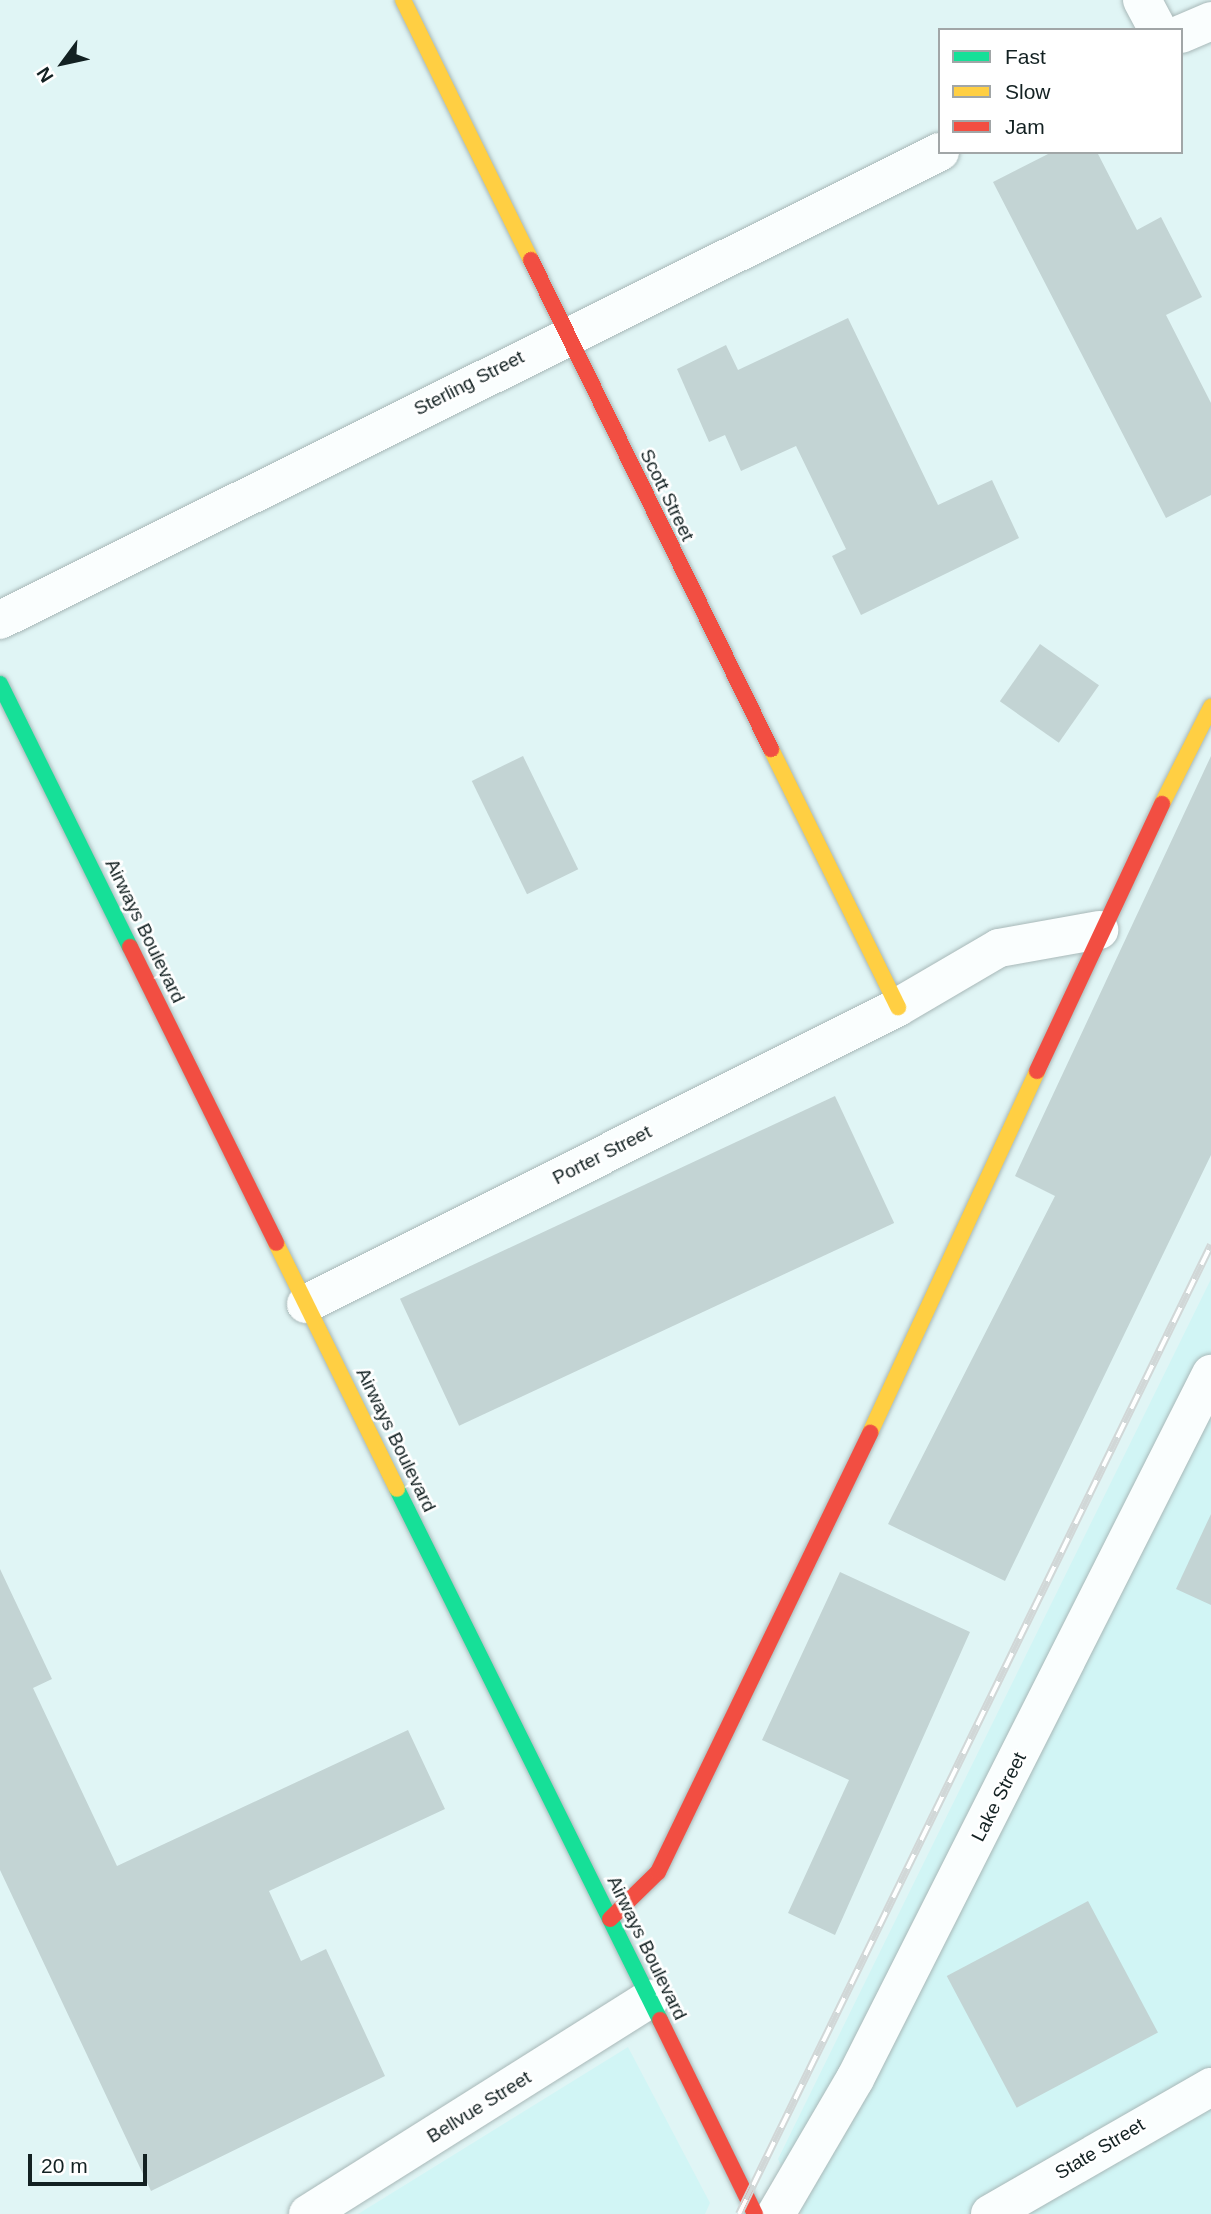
<!DOCTYPE html>
<style>
body{margin:0}
#map{position:relative;width:1211px;height:2214px;overflow:hidden;background:#e0f5f5;font-family:Arial,sans-serif}
div>[style]{position:absolute}
[style*='--x']{left:calc(var(--x)*1px);top:calc(var(--y)*1px);width:calc(var(--w)*1px);rotate:calc(var(--a)*1deg)}
.built>*{inset:0;background:#d1f5f5}
.building>*{inset:0;background:#c3d4d4;transform-origin:0 0}
.roads{filter:drop-shadow(0 0 2px #a8b8b8) drop-shadow(0 0 2px #a8b8b8)}
.street>*{height:38px;margin:-19px;padding:0 19px;transform-origin:19px;border-radius:19px;background:#fafefe}
.fast>*{height:16px;margin:-8px;padding:0 8px;transform-origin:8px;border-radius:8px;background:#16e098}
.slow>*{height:16px;margin:-8px;padding:0 8px;transform-origin:8px;border-radius:8px;background:#ffcf43}
.jam>*{height:16px;margin:-8px;padding:0 8px;transform-origin:8px;border-radius:8px;background:#f24e42}
.rail>*{height:8px;margin-top:-4px;transform-origin:0;background:repeating-linear-gradient(90deg,#fff 0 16px,#d1d7d7 0 32px);box-sizing:border-box;border-block:2px solid #d1d7d7}
span{translate:-50% -50%;white-space:nowrap;text-align:center;line-height:1.15;-webkit-text-stroke:5px #fff;paint-order:stroke}
.street-label{font-size:19px;color:#132122}
.legend{position:absolute;left:938px;top:28px;width:245px;height:126px;box-sizing:border-box;background:#fff;border:2px solid #a1a6a7;margin:0;padding:9px 12px;list-style:none;font-size:21px;color:#132122}
.legend li{display:flex;align-items:center;gap:14px;height:35px}
.legend b{width:35px;border:2px solid #a1a6a7}
.north{position:absolute;left:28px;top:28px;width:70px;height:70px;-webkit-text-stroke:5px #fff;paint-order:stroke;rotate:237deg;font-size:19px;font-weight:700;line-height:28px;text-align:center;color:#132122}
.north::after{content:'';display:block;margin:auto;width:24px;height:32px;background:#132122;clip-path:polygon(50% 0,100% 100%,50% 72%,0 100%)}
.scale{position:absolute;left:28px;top:2154px;width:119px;height:32px;box-sizing:border-box;border:4px solid #132122;border-top:0;padding-left:9px;font-size:21px;line-height:24px;white-space:nowrap;color:#132122;-webkit-text-stroke:5px #fff;paint-order:stroke}
</style>
<div id="map">
<div class="built">
<i style="clip-path:polygon(1211px 1279px,1211px 2214px,802px 2214px,778px 2159px)"></i>
<i style="clip-path:polygon(628px 2047px,710px 2203px,705px 2214px,358px 2214px)"></i>
</div>
<div class="building">
<i style="clip-path:polygon(1052px 152px,1097px 152px,1137px 230px,1161px 217px,1202px 297px,1166px 315px,1211px 403px,1211px 495px,1166px 518px,993px 182px)"></i>
<i style="clip-path:polygon(848px 318px,938px 505px,992px 480px,1019px 538px,861px 615px,832px 556px,846px 549px,796px 446px,741px 471px,725px 435px,709px 442px,677px 369px,726px 345px,738px 370px)"></i>
<i style="left:1040px;top:644px;width:72px;height:70px;rotate:35deg"></i>
<i style="left:523px;top:756px;width:126px;height:57px;rotate:64deg"></i>
<i style="clip-path:polygon(1211px 756px,1211px 1155px,1005px 1581px,888px 1524px,1055px 1196px,1015px 1176px)"></i>
<i style="left:835px;top:1096px;width:140px;height:480px;rotate:65deg"></i>
<i style="clip-path:polygon(1211px 1514px,1211px 1605px,1176px 1589px)"></i>
<i style="clip-path:polygon(0 1569px,52px 1679px,33px 1688px,117px 1866px,408px 1730px,445px 1809px,269px 1891px,301px 1961px,326px 1949px,385px 2076px,151px 2191px,0 1870px)"></i>
<i style="clip-path:polygon(840px 1572px,970px 1632px,835px 1935px,788px 1913px,849px 1780px,762px 1740px)"></i>
<i style="left:1088px;top:1901px;width:149px;height:160px;rotate:62deg"></i>
</div>
<div class="roads">
<div class="street">
<i style="--x:1142;--y:0;--w:34;--a:62"></i>
<i style="--x:1181;--y:34;--w:33;--a:-23"></i>
<i style="--x:0;--y:620;--w:1050;--a:-26.47"></i>
<i style="--x:306;--y:1304;--w:662;--a:-26.64"></i>
<i style="--x:898;--y:1007;--w:117;--a:-30.3"></i>
<i style="--x:999;--y:948;--w:102;--a:-10.2"></i>
<i style="--x:308;--y:2214;--w:404;--a:-32.2"></i>
<i style="--x:776;--y:2214;--w:156;--a:-59.7"></i>
<i style="--x:855;--y:2079;--w:790;--a:-63.21"></i>
<i style="--x:990;--y:2214;--w:255;--a:-29.9"></i>
</div>
<div class="fast">
<i style="--x:0;--y:684;--w:293;--a:63.7"></i>
<i style="--x:397;--y:1489;--w:593;--a:63.65"></i>
</div>
<div class="slow">
<i style="--x:403;--y:0;--w:290;--a:63.8"></i>
<i style="--x:771;--y:749;--w:288;--a:63.8"></i>
<i style="--x:1162;--y:804;--w:109;--a:-63.2"></i>
<i style="--x:276;--y:1243;--w:274;--a:63.8"></i>
<i style="--x:870;--y:1433;--w:399;--a:-65.2"></i>
</div>
<div class="jam">
<i style="--x:531;--y:260;--w:545;--a:63.86"></i>
<i style="--x:130;--y:947;--w:330;--a:63.7"></i>
<i style="--x:1037;--y:1071;--w:295;--a:-64.9"></i>
<i style="--x:610;--y:1919;--w:67;--a:-44.4"></i>
<i style="--x:658;--y:1872;--w:488;--a:-64.2"></i>
<i style="--x:660;--y:2020;--w:216;--a:63.9"></i>
</div>
</div>
<div class="rail">
<i style="--x:739;--y:2214;--w:1078;--a:-64.03"></i>
</div>
<div class="street-label">
<span style="left:469px;top:383px;rotate:-27deg">Sterling Street</span>
<span style="left:667px;top:495px;rotate:64deg">Scott Street</span>
<span style="left:145px;top:931px;rotate:64deg">Airways Boulevard</span>
<span style="left:602px;top:1155px;rotate:-27deg">Porter Street</span>
<span style="left:396px;top:1440px;rotate:64deg">Airways Boulevard</span>
<span style="left:999px;top:1797px;rotate:-63deg">Lake Street</span>
<span style="left:647px;top:1948px;rotate:64deg">Airways Boulevard</span>
<span style="left:479px;top:2107px;rotate:-32deg">Bellvue Street</span>
<span style="left:1100px;top:2149px;rotate:-31deg">State Street</span>
</div>
<ul class="legend">
<li><b style="height:9px;background:#16e098"></b>Fast</li>
<li><b style="height:9px;background:#ffcf43"></b>Slow</li>
<li><b style="height:9px;background:#f24e42"></b>Jam</li>
</ul>
<div class="north">N</div>
<div class="scale">20 m</div>
</div>
